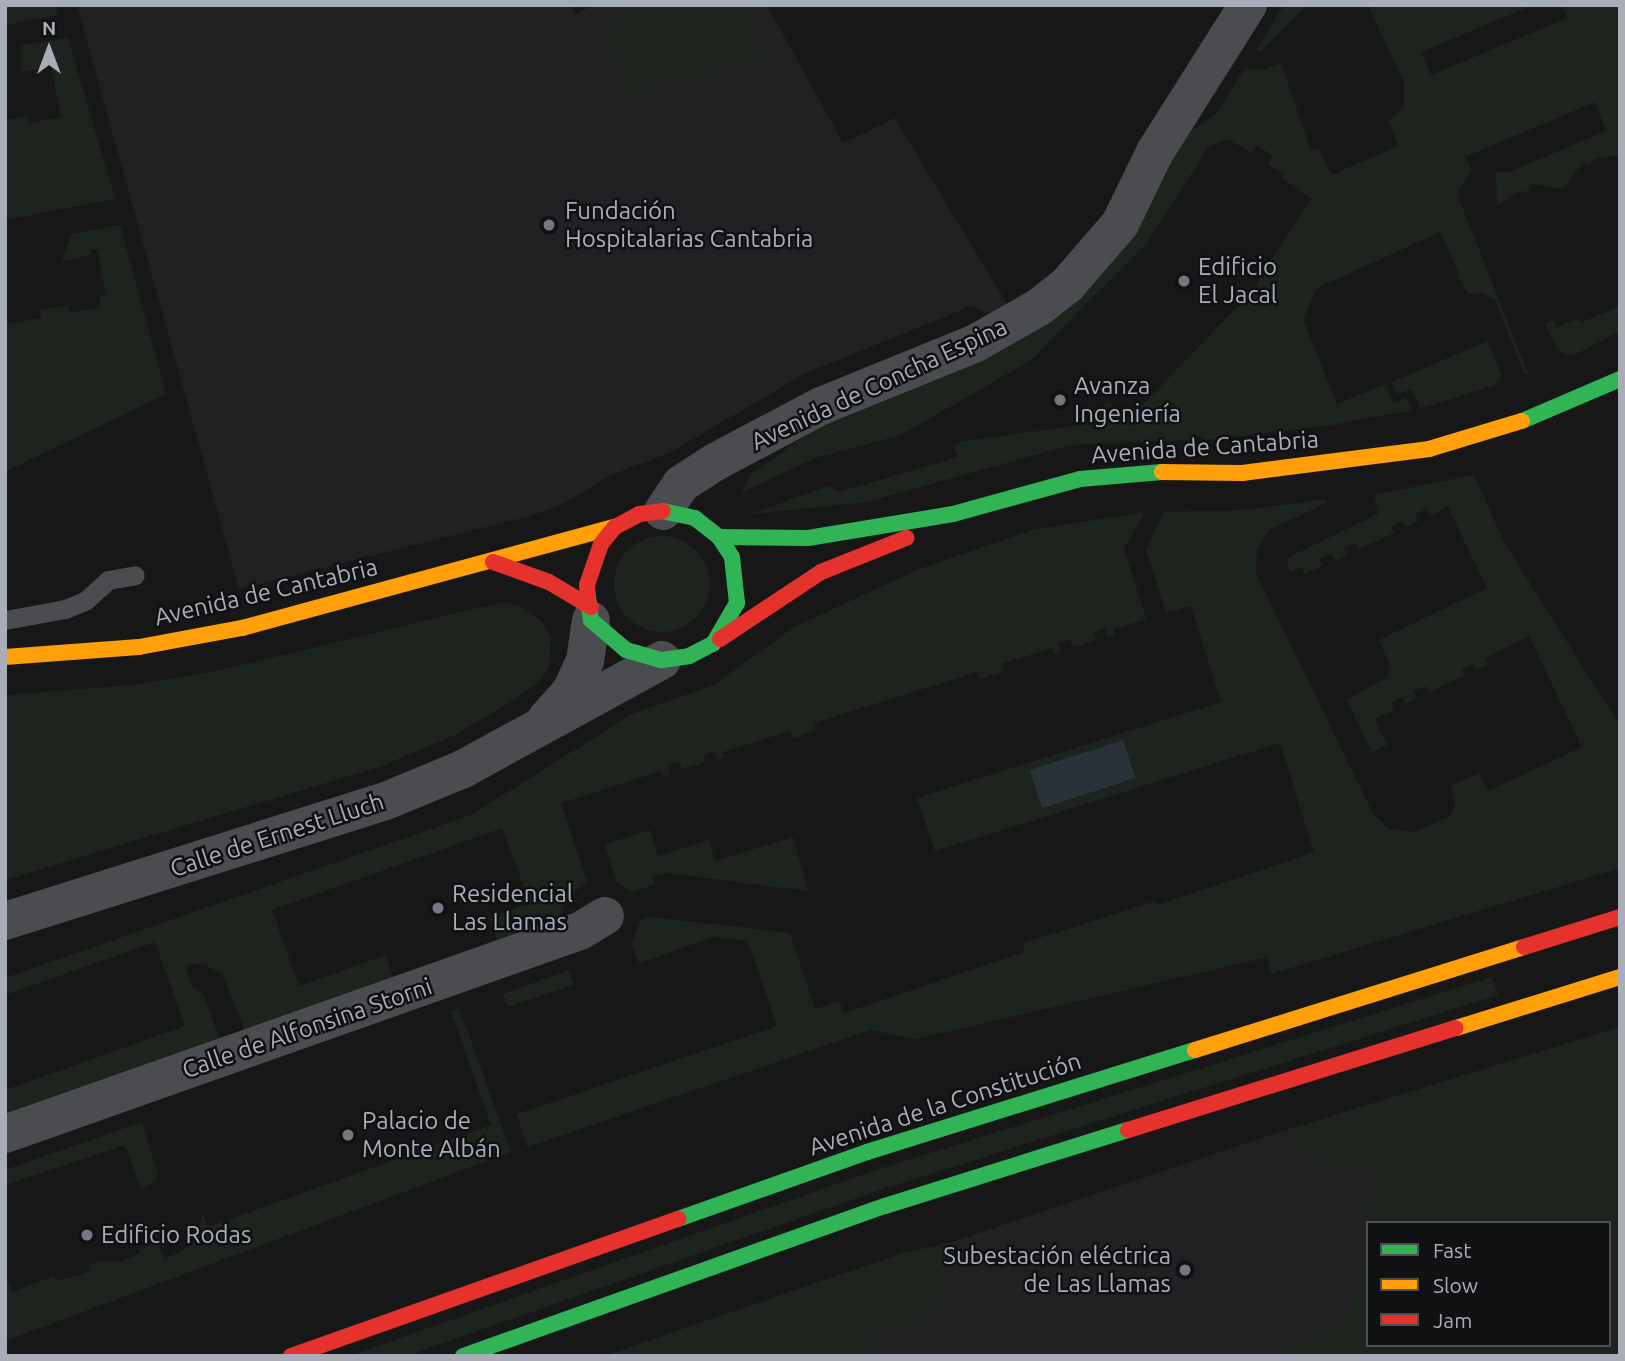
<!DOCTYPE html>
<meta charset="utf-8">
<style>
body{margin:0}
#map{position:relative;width:1625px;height:1361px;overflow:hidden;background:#171717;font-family:Ubuntu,sans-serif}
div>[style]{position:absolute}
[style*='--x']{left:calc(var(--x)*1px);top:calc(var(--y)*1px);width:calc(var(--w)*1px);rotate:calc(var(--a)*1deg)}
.built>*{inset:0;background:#212123}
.green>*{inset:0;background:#1d241e}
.round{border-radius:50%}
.water>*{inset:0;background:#2a3239;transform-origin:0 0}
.lane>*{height:19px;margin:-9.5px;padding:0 9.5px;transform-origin:9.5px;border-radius:9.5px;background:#4b4c50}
.street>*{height:38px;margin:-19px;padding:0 19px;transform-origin:19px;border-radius:19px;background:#4b4c50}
.fast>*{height:16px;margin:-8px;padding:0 8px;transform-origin:8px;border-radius:8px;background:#30b455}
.slow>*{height:16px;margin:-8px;padding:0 8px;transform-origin:8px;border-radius:8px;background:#ff9f0a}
.jam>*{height:16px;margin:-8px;padding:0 8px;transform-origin:8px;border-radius:8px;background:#e5322d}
.dots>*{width:19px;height:19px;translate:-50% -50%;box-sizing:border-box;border:4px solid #111113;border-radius:50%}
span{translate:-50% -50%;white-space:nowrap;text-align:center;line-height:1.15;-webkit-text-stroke:5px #111113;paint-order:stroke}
.poi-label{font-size:24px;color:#a8adb8}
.left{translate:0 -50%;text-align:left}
.right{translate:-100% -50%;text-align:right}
.street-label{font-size:24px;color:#a8adb8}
.frame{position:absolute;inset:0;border:7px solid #a8adb8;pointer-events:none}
.legend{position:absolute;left:1366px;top:1221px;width:245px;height:126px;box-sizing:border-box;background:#111113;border:2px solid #4d4f55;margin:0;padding:9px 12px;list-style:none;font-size:21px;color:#a8adb8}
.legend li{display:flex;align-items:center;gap:14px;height:35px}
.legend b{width:35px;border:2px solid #4d4f55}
.north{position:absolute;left:14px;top:14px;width:70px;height:70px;-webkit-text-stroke:5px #111113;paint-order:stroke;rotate:0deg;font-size:19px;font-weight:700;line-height:28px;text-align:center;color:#a8adb8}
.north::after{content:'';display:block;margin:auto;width:24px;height:32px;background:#a8adb8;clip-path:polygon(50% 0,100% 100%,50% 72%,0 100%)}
</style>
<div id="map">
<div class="built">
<i style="clip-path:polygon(77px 5px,571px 5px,574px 14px,595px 5px,767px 5px,843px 143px,895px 118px,1009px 307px,993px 315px,971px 306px,806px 373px,669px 453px,611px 475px,563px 504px,530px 516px,239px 589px)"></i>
<i style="clip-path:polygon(1286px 1130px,1306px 1157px,1335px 1165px,1377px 1163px,1348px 1323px,1268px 1356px,881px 1356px,868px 1339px,873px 1331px,909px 1331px,943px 1300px,952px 1242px)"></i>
</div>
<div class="green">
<i style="clip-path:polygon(5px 5px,55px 5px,58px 15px,5px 25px)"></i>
<i style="clip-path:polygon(668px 5px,747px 5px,762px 58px,625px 96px,604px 23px)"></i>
<i style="clip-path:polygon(1284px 5px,1307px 5px,1260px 52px,1256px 50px)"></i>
<i style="clip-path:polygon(1368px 5px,1533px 5px,1421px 52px,1431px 75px,1567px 18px,1562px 5px,1620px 5px,1620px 155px,1595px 159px,1589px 167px,1583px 162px,1563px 189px,1530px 184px,1528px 192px,1519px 191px,1497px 206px,1496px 172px,1509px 172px,1606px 131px,1595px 102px,1465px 157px,1472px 169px,1457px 194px,1528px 373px,1524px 374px,1495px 300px,1482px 293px,1468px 294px,1462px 280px,1455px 279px,1460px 276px,1440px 232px,1317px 288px,1303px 319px,1337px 404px,1386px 384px,1393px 403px,1406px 398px,1412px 410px,1331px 425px,1207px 440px,1199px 436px,1193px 440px,1071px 445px,867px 502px,752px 514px,827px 486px,839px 492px,958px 457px,954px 446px,962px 441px,1084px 425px,1108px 401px,1127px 421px,1248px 296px,1311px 199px,1282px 178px,1284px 174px,1268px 164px,1273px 156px,1257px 145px,1251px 153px,1228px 139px,1209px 146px,1147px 243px,1031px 360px,901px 435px,815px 458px,741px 493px,751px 474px,821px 425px,975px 363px,1183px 137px,1215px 115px,1245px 68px,1263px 70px,1281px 63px,1311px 151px,1319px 149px,1331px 175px,1398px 146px,1389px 121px,1404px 107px,1404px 83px)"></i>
<i style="clip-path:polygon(68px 38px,115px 199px,5px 220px,5px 120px,28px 116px,30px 123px,61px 117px,51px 66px,22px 72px,21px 45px)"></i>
<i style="clip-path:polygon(120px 225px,166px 394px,5px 472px,5px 317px,10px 324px,41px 318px,40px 311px,68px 305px,70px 313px,101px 307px,99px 296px,106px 295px,97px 249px,90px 250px,90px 255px,62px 261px,71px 234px)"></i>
<i style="clip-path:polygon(1620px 306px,1620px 331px,1576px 354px,1566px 355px,1556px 347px,1545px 324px,1553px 320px,1557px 327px,1578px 318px,1580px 323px)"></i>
<i style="clip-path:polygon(1487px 341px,1502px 376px,1493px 386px,1421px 408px,1412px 389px,1397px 394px,1392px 382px)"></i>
<i style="clip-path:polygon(1474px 475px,1504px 542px,1620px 726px,1620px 868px,1271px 974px,1267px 957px,916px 1039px,871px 1030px,527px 1147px,517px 1114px,777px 1026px,748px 941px,713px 937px,639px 963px,632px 944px,641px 920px,651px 917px,790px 933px,815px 1009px,839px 1001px,844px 1013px,1025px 952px,1023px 943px,1156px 901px,1158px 905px,1314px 852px,1280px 743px,935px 851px,917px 798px,1221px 702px,1191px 606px,1166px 613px,1146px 550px,1164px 512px,1243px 510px,1326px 499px,1326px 503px,1269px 530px,1257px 549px,1256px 573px,1373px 814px,1388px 828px,1415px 832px,1450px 816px,1455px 805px,1451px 786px,1479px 773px,1488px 791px,1582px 747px,1529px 636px,1485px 658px,1488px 664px,1476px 670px,1473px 664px,1462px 669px,1464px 676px,1429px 692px,1426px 686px,1414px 691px,1417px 699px,1405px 704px,1402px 698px,1391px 703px,1394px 710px,1374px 719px,1387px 745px,1372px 752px,1347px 700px,1388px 676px,1390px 666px,1379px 640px,1487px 588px,1448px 507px,1430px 516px,1426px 509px,1415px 514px,1418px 522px,1406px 527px,1402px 521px,1391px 526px,1394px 533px,1359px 549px,1355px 543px,1344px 548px,1347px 555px,1335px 561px,1331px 554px,1320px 559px,1323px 566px,1305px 574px,1302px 567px,1290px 572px,1287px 558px,1378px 514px,1374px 495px)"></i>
<i style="clip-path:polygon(1145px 512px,1124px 548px,1146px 619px,1114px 629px,1115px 635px,1108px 637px,1105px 628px,1094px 632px,1096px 640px,1073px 647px,1070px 639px,1058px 643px,1061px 652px,1054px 654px,1052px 648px,1001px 664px,1003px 672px,979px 679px,977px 672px,814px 723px,816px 730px,793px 738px,790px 731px,723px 752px,724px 758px,717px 760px,714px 751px,703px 755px,705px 762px,682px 769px,679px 762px,668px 765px,670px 774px,663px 777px,661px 771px,561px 803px,587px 882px,565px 899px,559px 927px,500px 947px,489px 918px,530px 903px,502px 828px,272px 910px,299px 986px,386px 955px,395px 984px,247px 1036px,223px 975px,204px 964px,185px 965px,192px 987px,203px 994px,222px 1045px,5px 1121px,5px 1090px,185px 1026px,155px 942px,5px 995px,5px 978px,471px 815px,632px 714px,714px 685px,794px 627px,917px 570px,1032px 530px)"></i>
<i class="round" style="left:614px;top:536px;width:96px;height:96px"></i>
<i style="clip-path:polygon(503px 602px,520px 606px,541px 621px,551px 638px,549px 668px,539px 682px,514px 700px,457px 734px,382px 766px,5px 880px,5px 695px,132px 685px,217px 671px)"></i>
<i style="clip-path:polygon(650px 830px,658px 856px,709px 840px,715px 861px,793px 837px,808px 891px,666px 873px,652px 876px,655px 884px,632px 892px,617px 883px,605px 844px)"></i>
<i style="clip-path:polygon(569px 970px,574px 985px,507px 1007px,503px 994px)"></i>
<i style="clip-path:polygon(1492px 977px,1498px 995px,880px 1190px,406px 1356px,349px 1356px,873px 1171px)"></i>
<i style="clip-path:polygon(459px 1008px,511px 1152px,5px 1341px,5px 1274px,12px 1292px,54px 1276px,56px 1281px,82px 1275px,90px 1270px,89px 1265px,102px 1261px,121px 1262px,140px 1253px,139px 1248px,158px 1242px,164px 1260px,190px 1246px,199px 1231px,202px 1212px,208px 1227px,491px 1125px,451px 1011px)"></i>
<i style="clip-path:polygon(evenodd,1620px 1027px,1620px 1356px,1268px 1356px,1348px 1322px,1377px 1163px,1335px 1165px,1305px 1157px,1286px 1130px,1620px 1027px,1368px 1223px,1609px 1223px,1609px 1345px,1368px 1345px,1368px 1223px)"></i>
<i style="clip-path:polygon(142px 1122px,158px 1175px,150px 1185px,140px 1188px,125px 1145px,5px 1185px,5px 1170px)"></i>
<i style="clip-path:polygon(952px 1242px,943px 1300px,909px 1331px,869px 1335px,881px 1356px,604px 1356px,900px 1254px)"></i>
</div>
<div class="water">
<i style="left:1123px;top:740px;width:40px;height:98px;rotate:72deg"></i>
</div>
<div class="lane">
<i style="--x:5;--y:620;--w:61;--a:-10.4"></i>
<i style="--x:65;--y:609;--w:22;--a:-22"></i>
<i style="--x:85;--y:601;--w:31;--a:-42"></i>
<i style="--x:108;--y:580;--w:27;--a:-10"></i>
</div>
<div class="street">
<i style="--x:663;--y:511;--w:32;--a:-56"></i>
<i style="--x:681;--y:484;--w:43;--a:-32.6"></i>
<i style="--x:717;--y:461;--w:118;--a:-27.9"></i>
<i style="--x:821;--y:406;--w:165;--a:-22.1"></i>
<i style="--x:974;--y:344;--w:75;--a:-29.6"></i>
<i style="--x:1039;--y:307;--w:37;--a:-38"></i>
<i style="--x:1068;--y:284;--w:79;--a:-49.1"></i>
<i style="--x:1120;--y:224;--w:80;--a:-64.1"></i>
<i style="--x:1155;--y:152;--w:174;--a:-57.7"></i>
<i style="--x:547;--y:718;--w:36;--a:-48"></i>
<i style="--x:571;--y:691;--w:33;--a:-65"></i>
<i style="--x:585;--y:661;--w:41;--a:-81.7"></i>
<i style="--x:5;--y:921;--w:396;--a:-17.5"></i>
<i style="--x:383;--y:802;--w:87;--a:-22.4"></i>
<i style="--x:463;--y:769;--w:227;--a:-28.7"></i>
<i style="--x:5;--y:1134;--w:610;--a:-19.45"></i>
<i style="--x:580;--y:931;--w:29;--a:-31"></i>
</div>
<div class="fast">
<i style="--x:1522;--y:421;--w:107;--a:-23.2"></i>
<i style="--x:719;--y:537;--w:89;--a:0.6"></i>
<i style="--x:808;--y:538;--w:147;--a:-9.4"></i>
<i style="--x:953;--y:514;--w:132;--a:-15.4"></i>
<i style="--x:1080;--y:479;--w:82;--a:-4.9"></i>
<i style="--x:588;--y:597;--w:23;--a:83"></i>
<i style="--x:591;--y:620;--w:46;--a:40.6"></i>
<i style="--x:626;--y:650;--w:37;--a:16"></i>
<i style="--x:662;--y:660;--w:27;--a:-8"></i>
<i style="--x:689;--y:656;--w:27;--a:-27"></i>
<i style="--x:713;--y:644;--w:48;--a:-59.7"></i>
<i style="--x:737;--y:603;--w:46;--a:-96.2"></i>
<i style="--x:732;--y:557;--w:24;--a:-123"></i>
<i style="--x:719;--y:537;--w:31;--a:-142"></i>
<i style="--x:695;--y:518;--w:33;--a:-168"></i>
<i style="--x:678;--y:1219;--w:201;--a:-19.5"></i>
<i style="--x:867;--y:1152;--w:343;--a:-17.3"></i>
<i style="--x:463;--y:1356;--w:448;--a:-19.6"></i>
<i style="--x:885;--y:1206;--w:255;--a:-17.4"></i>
</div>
<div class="slow">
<i style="--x:1162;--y:472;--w:80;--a:0.7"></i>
<i style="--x:1242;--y:473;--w:189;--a:-7.3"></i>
<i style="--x:1429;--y:449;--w:97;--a:-16.8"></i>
<i style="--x:5;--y:657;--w:134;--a:-4.3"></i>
<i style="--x:139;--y:647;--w:105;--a:-10.5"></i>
<i style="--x:242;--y:628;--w:386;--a:-15.2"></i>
<i style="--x:1456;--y:1028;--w:172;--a:-17.3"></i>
<i style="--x:1195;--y:1050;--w:345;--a:-17.4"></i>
</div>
<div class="jam">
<i style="--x:493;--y:562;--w:59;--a:19.7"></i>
<i style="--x:549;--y:582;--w:49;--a:30.8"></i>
<i style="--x:588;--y:597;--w:12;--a:-95"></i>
<i style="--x:587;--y:585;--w:43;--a:-71.1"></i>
<i style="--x:601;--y:544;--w:22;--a:-51"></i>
<i style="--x:615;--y:527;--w:27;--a:-28"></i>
<i style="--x:639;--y:514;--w:24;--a:-7"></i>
<i style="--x:720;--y:639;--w:121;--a:-33.6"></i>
<i style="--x:821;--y:572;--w:92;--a:-21.8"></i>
<i style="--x:1524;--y:947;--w:101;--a:-17.4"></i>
<i style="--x:1128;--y:1130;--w:343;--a:-17.3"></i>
<i style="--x:291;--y:1356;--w:411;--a:-19.5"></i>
</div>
<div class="dots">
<i style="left:549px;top:225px;background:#757880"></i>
<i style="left:1184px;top:281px;background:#757880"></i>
<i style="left:1060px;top:400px;background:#757880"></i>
<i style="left:438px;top:908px;background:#757880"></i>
<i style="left:348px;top:1135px;background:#757880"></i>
<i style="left:87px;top:1235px;background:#757880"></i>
<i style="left:1185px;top:1270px;background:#757880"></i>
</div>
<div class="poi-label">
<span class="left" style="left:565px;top:225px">Fundación<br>Hospitalarias Cantabria</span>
<span class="left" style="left:1198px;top:281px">Edificio<br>El Jacal</span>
<span class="left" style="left:1074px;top:400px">Avanza<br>Ingeniería</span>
<span class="left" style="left:452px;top:908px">Residencial<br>Las Llamas</span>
<span class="left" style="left:362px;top:1135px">Palacio de<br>Monte Albán</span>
<span class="left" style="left:101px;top:1235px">Edificio Rodas</span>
<span class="right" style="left:1171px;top:1270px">Subestación eléctrica<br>de Las Llamas</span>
</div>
<div class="street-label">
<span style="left:879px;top:384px;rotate:-25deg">Avenida de Concha Espina</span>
<span style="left:1205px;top:447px;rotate:-4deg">Avenida de Cantabria</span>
<span style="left:266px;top:592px;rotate:-13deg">Avenida de Cantabria</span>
<span style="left:277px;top:835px;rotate:-18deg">Calle de Ernest Lluch</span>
<span style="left:307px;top:1028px;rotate:-19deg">Calle de Alfonsina Storni</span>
<span style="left:945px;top:1104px;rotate:-18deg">Avenida de la Constitución</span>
</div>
<div class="frame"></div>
<ul class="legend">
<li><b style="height:9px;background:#30b455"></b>Fast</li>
<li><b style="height:9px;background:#ff9f0a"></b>Slow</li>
<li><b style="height:9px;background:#e5322d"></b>Jam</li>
</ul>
<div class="north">N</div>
</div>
